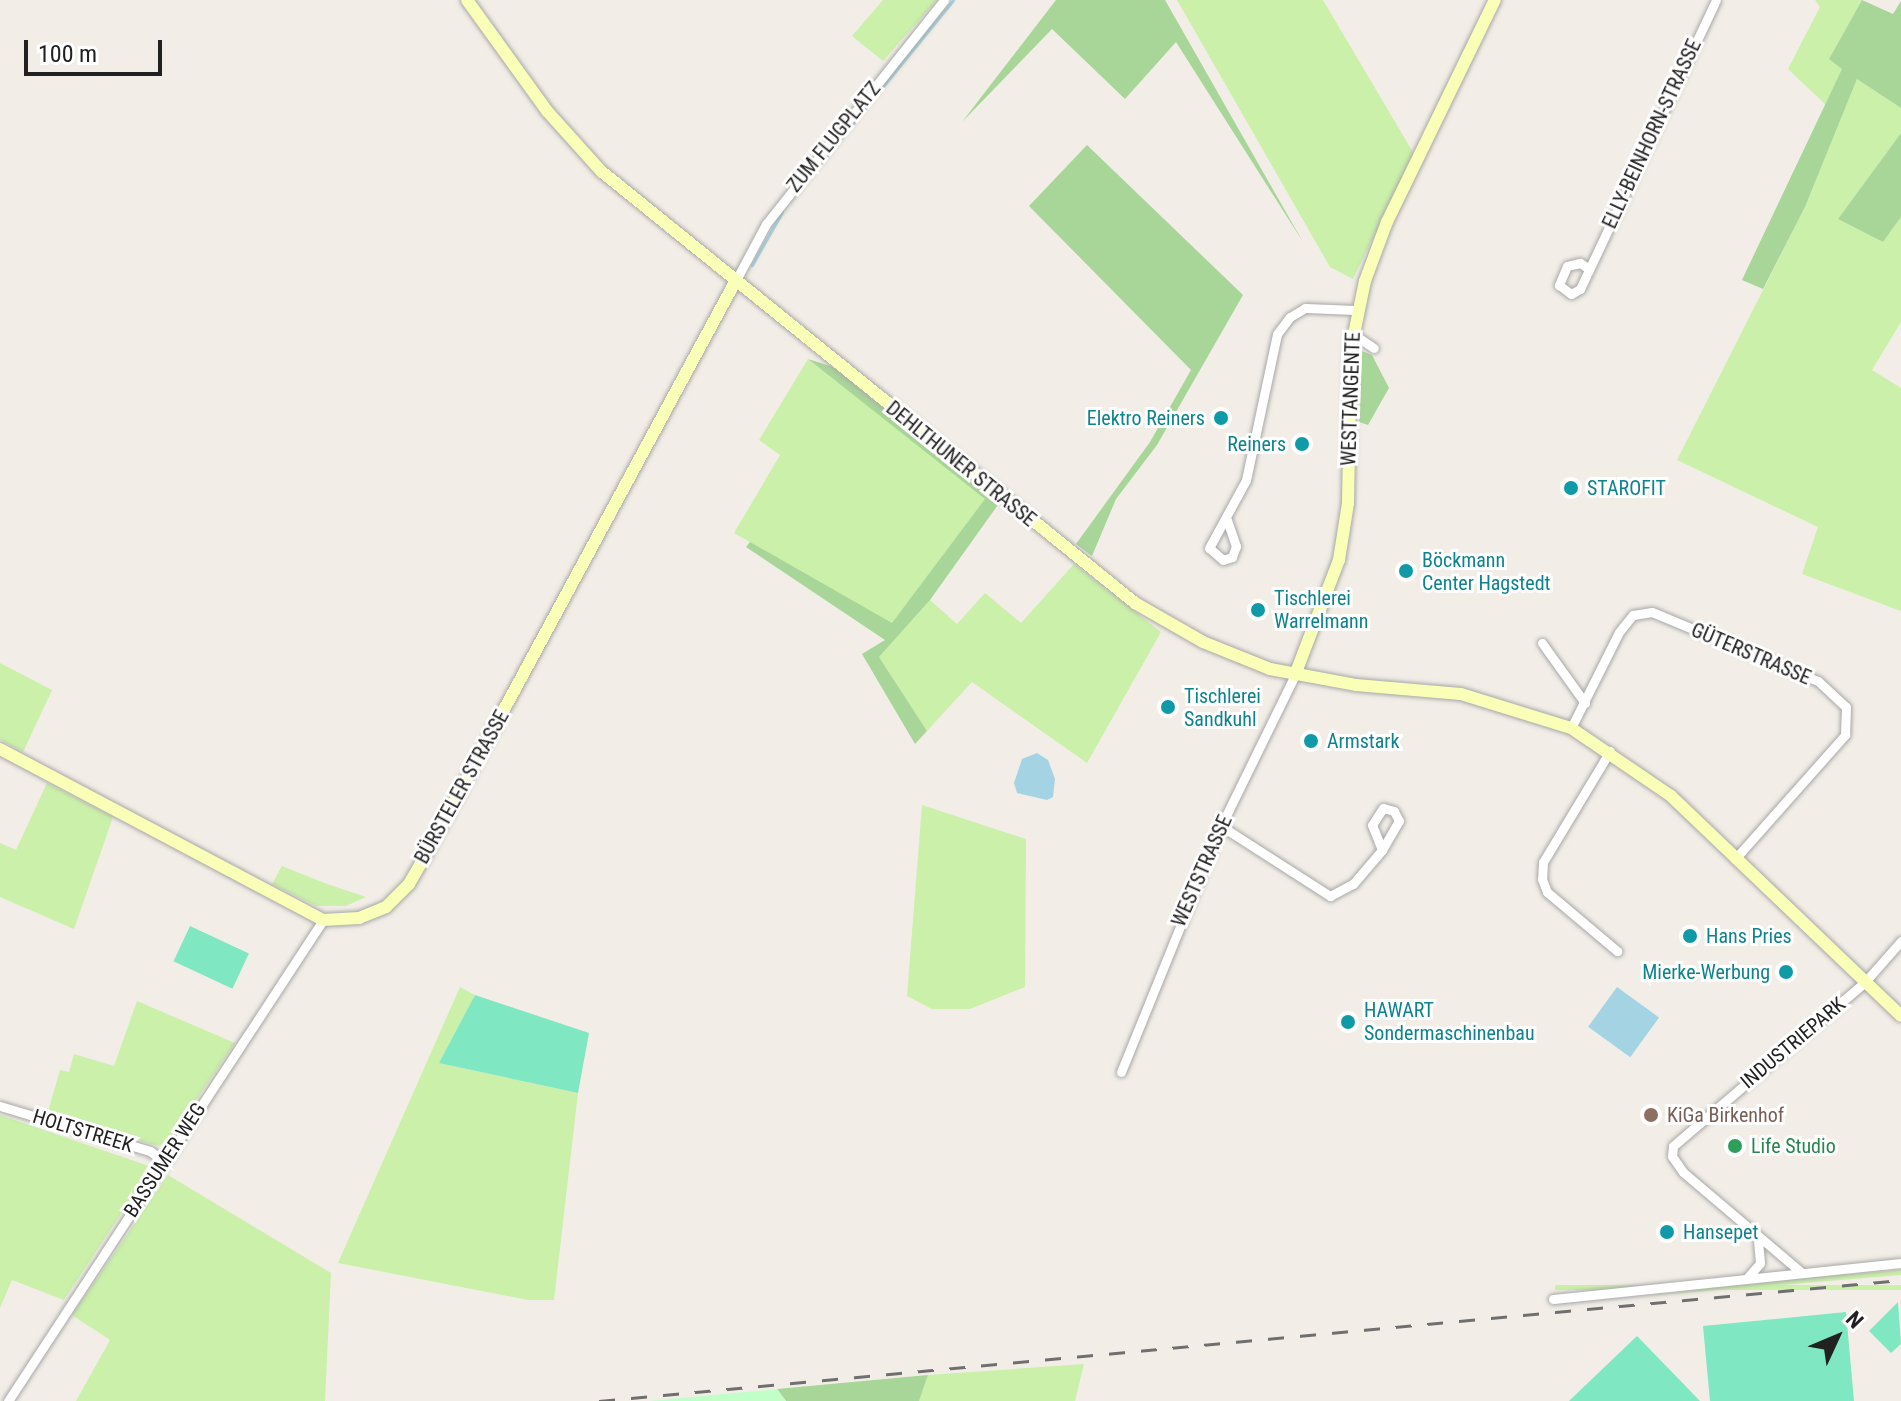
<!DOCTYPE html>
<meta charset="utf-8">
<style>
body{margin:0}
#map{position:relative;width:1901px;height:1401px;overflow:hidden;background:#f2eee7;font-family:"Roboto Condensed",sans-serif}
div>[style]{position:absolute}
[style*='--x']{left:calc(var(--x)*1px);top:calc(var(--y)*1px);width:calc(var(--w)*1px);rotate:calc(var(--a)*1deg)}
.grass>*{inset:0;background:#caf0a9;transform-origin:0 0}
.forest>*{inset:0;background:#a8d598}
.park>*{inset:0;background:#c1fec8}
.pitch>*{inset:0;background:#7fe7c1;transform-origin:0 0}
.water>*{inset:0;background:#a4d3e3;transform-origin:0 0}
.stream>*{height:3px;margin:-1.5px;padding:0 1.5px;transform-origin:1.5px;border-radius:1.5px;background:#a4d3e3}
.roads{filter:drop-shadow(0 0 2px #a8a8a8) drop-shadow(0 0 2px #a8a8a8)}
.street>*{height:9px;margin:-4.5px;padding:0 4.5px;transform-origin:4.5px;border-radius:4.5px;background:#fff}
.secondary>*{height:12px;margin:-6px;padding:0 6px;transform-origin:6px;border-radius:6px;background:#faffb8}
.rail>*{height:3px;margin-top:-1.5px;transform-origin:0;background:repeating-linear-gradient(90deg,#6f6f6f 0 16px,transparent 0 32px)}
.dots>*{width:22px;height:22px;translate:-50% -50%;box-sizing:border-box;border:4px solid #fff;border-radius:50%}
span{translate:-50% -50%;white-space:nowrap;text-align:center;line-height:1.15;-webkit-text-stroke:6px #fff;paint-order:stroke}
.street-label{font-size:20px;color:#212121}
.culture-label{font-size:20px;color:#0d838f}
.right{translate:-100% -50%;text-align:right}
.left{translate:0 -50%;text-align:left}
.education-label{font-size:20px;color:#785e54}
.leisure-label{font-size:20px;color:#27864d}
.north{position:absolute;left:1797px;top:1297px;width:80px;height:80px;-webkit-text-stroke:6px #fff;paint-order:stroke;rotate:46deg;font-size:22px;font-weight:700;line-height:32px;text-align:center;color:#212121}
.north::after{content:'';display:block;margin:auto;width:28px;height:36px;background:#212121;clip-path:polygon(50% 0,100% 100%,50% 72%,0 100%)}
.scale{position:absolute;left:24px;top:40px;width:138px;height:36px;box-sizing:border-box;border:4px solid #212121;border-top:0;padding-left:10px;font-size:24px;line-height:28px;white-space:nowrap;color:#212121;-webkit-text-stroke:6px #fff;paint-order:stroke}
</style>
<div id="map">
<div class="grass">
<i style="clip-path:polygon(883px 0,937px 0,883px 61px,852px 36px)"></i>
<i style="clip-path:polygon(1177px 0,1323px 0,1414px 154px,1353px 279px,1330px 267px)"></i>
<i style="clip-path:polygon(1815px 0,1862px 0,1829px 59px,1843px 69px,1826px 105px,1788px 69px,1820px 7px)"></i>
<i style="clip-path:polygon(1857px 79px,1901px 108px,1901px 133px,1838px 219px,1883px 242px,1901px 217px,1901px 322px,1872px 370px,1901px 388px,1901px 611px,1802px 574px,1818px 527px,1677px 460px,1805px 207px)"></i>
<i style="clip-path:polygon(808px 359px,986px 499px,892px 624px,734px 533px,780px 455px,759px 440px)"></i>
<i style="clip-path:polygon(1074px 564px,1161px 632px,1087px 763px,972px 682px,927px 731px,879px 657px,930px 600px,957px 624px,985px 593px,1021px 623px)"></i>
<i style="clip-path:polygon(0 663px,52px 690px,23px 752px,0 740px)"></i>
<i style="clip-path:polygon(47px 783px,113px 817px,74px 929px,0 897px,0 843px,16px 850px)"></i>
<i style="clip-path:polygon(922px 805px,1026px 839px,1025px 987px,970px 1009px,932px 1009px,907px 996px)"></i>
<i style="clip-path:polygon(282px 866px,327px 884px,366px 897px,346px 906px,316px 906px,272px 884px)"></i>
<i style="clip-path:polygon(460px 987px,475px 995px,439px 1063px,578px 1093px,554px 1300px,528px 1300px,338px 1263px)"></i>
<i style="clip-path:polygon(137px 1001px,235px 1043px,168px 1141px,159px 1146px,47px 1115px,60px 1070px,69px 1072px,74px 1054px,114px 1066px)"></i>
<i style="clip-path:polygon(0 1115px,152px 1167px,64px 1300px,12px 1280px,0 1308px)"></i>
<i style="clip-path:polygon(168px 1175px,331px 1273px,325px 1401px,76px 1401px,110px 1340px,72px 1315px)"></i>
<i style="clip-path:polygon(1901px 1270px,1901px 1275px,1646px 1296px,1805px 1278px)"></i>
<i style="left:1901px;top:1285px;width:5px;height:346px;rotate:90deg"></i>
<i style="clip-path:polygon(1084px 1364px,1075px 1401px,919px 1401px,928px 1375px)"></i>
</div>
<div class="forest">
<i style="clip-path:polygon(1056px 0,1165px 0,1303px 242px,1176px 42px,1125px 99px,1052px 29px,962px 122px)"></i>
<i style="clip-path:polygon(1862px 0,1893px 14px,1901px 1px,1901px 108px,1857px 79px,1805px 207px,1763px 289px,1742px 280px,1842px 69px,1829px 59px)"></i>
<i style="clip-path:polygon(1901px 133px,1901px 217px,1883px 242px,1838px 219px)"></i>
<i style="clip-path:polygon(1087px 145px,1243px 295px,1157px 445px,1116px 499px,1092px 556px,1076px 544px,1150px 442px,1191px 370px,1029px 206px)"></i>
<i style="clip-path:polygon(1362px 351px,1372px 355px,1389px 388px,1368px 425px,1359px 422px)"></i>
<i style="clip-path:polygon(808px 359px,833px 367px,1000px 502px,930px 600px,879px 657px,927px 731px,915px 744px,862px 654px,885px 640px,746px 547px,750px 542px,892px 623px,985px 499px)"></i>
<i style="clip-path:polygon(928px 1375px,919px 1401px,786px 1401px,777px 1389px)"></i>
</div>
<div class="park">
<i style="clip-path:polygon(777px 1389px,786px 1401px,649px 1401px)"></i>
</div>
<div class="pitch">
<i style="left:190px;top:926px;width:65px;height:39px;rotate:25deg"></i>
<i style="clip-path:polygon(475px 995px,589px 1033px,578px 1093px,439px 1063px)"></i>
<i style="clip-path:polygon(1898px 1302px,1901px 1344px,1891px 1353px,1869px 1331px)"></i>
<i style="clip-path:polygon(1846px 1312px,1854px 1401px,1710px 1401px,1703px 1326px)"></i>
<i style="clip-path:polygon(1637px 1336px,1700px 1401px,1569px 1401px)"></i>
</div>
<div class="water">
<i style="clip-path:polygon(1037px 753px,1048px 760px,1055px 779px,1053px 797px,1047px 800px,1017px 793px,1014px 783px,1022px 759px)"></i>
<i style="left:1617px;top:987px;width:52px;height:49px;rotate:36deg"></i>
</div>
<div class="stream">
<i style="--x:804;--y:183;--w:236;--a:-50.8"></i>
<i style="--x:752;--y:265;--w:61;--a:-60.5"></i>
</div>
<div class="roads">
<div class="street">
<i style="--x:1589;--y:269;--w:11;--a:-146"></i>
<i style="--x:1580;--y:263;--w:13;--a:167"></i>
<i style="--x:1567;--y:266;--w:21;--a:113"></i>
<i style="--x:1559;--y:285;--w:15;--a:37"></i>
<i style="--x:1571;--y:294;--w:10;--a:-29"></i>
<i style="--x:1580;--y:289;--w:319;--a:-64.8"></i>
<i style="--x:735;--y:282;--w:66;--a:-61.9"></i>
<i style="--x:766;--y:224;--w:286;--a:-51.5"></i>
<i style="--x:1353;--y:334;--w:25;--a:34"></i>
<i style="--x:1227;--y:520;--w:28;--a:71"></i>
<i style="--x:1236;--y:546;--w:12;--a:110"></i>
<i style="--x:1232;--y:557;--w:9;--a:162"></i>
<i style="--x:1223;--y:560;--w:18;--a:-139"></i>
<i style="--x:1209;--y:548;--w:77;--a:-61.4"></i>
<i style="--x:1246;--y:480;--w:149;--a:-78"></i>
<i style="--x:1277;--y:334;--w:21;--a:-53"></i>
<i style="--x:1290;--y:317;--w:17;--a:-31"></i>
<i style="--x:1305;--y:308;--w:51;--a:2.2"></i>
<i style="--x:1542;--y:643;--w:74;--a:54.4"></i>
<i style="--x:1571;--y:728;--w:107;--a:-63.4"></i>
<i style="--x:1619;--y:632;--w:22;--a:-51"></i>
<i style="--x:1633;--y:615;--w:19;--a:-9"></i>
<i style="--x:1652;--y:612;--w:180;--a:22.6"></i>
<i style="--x:1818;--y:681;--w:38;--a:43"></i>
<i style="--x:1846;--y:707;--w:28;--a:92"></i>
<i style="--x:1845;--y:735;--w:166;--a:131.6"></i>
<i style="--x:1610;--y:751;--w:130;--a:121.1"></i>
<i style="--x:1543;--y:862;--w:17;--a:93"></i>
<i style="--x:1542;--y:879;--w:14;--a:69"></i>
<i style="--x:1547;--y:892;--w:92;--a:40.1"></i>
<i style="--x:1221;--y:826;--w:130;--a:32.7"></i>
<i style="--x:1330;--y:896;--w:26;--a:-28"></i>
<i style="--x:1353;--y:884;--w:45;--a:-49.5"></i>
<i style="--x:1382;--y:850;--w:34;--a:-60"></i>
<i style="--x:1399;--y:821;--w:11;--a:-117"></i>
<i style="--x:1394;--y:811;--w:11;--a:-165"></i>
<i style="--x:1383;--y:808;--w:20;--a:123"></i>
<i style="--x:1372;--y:825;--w:27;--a:68"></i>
<i style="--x:1121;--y:1072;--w:266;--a:-67.9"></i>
<i style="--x:1221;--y:826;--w:168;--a:-63.9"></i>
<i style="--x:0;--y:1106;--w:157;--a:16.7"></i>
<i style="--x:150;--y:1151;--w:17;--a:36"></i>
<i style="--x:1802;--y:1273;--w:156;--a:-139.7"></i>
<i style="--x:1683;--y:1172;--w:19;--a:-125"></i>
<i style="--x:1672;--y:1156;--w:10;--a:-84"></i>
<i style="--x:1673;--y:1146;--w:251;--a:-40.5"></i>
<i style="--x:1864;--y:983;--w:56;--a:-48.6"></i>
<i style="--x:1748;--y:1277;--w:18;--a:-49"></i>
<i style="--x:1760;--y:1263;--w:21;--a:-95"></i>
<i style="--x:1553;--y:1299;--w:350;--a:-5.9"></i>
<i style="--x:8;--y:1401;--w:575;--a:-56.78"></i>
</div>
<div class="secondary">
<i style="--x:467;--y:0;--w:137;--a:54.2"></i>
<i style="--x:547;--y:111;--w:81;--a:48"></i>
<i style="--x:601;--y:171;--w:687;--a:38.97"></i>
<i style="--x:1135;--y:603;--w:78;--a:29.8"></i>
<i style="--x:1203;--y:642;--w:72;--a:21.9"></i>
<i style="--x:1270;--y:669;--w:87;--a:10.5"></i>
<i style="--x:1356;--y:685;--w:105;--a:4.9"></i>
<i style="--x:1461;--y:694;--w:115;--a:17.2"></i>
<i style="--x:1571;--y:728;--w:121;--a:34.2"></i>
<i style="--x:1671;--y:796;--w:318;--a:43.7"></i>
<i style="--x:1295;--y:675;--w:123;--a:-69.1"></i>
<i style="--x:1339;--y:560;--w:58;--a:-81"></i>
<i style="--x:1348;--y:503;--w:154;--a:-88.9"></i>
<i style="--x:1351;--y:349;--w:69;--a:-78.4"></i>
<i style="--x:1365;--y:281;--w:63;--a:-69.6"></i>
<i style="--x:1387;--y:222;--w:247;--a:-64.1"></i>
<i style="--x:0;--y:749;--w:365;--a:27.9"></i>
<i style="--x:323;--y:920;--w:36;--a:-3"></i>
<i style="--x:359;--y:918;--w:29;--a:-22"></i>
<i style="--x:386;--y:907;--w:33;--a:-45"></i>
<i style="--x:409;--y:884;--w:34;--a:-60"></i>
<i style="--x:426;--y:854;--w:650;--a:-61.62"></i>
</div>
</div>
<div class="rail">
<i style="--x:599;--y:1401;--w:1308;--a:-5.31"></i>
</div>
<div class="dots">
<i style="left:1221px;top:418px;background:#0f9aa8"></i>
<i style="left:1302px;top:444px;background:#0f9aa8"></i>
<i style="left:1571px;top:488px;background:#0f9aa8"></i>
<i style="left:1406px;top:571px;background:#0f9aa8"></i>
<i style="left:1258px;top:610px;background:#0f9aa8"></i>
<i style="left:1168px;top:707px;background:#0f9aa8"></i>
<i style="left:1311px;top:741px;background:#0f9aa8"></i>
<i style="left:1690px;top:936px;background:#0f9aa8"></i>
<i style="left:1786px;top:972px;background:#0f9aa8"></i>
<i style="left:1348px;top:1022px;background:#0f9aa8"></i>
<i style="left:1651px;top:1115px;background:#8d6e63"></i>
<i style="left:1735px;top:1146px;background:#2e9e5b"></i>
<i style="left:1667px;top:1232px;background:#0f9aa8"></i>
</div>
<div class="street-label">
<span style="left:1652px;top:134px;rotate:-65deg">ELLY-BEINHORN-STRASSE</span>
<span style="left:834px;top:137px;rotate:-51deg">ZUM FLUGPLATZ</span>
<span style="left:1351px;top:399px;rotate:-88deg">WESTTANGENTE</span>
<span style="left:961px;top:464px;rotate:39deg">DEHLTHUNER STRASSE</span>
<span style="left:1751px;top:654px;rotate:23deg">GÜTERSTRASSE</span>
<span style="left:462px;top:787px;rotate:-61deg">BÜRSTELER STRASSE</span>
<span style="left:1202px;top:871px;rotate:-66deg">WESTSTRASSE</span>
<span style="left:1793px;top:1043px;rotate:-40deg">INDUSTRIEPARK</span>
<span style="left:83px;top:1131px;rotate:17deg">HOLTSTREEK</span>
<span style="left:165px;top:1160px;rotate:-57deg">BASSUMER WEG</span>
</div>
<div class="culture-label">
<span class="right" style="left:1205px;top:418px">Elektro Reiners</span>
<span class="right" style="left:1286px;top:444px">Reiners</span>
<span class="left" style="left:1587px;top:488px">STAROFIT</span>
<span class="left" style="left:1422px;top:572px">Böckmann<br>Center Hagstedt</span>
<span class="left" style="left:1274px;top:610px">Tischlerei<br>Warrelmann</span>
<span class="left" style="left:1184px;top:708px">Tischlerei<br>Sandkuhl</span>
<span class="left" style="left:1327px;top:741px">Armstark</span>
<span class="left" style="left:1706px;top:936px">Hans Pries</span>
<span class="right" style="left:1770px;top:972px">Mierke-Werbung</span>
<span class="left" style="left:1364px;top:1022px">HAWART<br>Sondermaschinenbau</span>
<span class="left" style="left:1683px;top:1232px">Hansepet</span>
</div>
<div class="education-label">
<span class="left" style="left:1667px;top:1115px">KiGa Birkenhof</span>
</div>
<div class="leisure-label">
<span class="left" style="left:1751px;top:1146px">Life Studio</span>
</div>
<div class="north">N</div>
<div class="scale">100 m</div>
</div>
